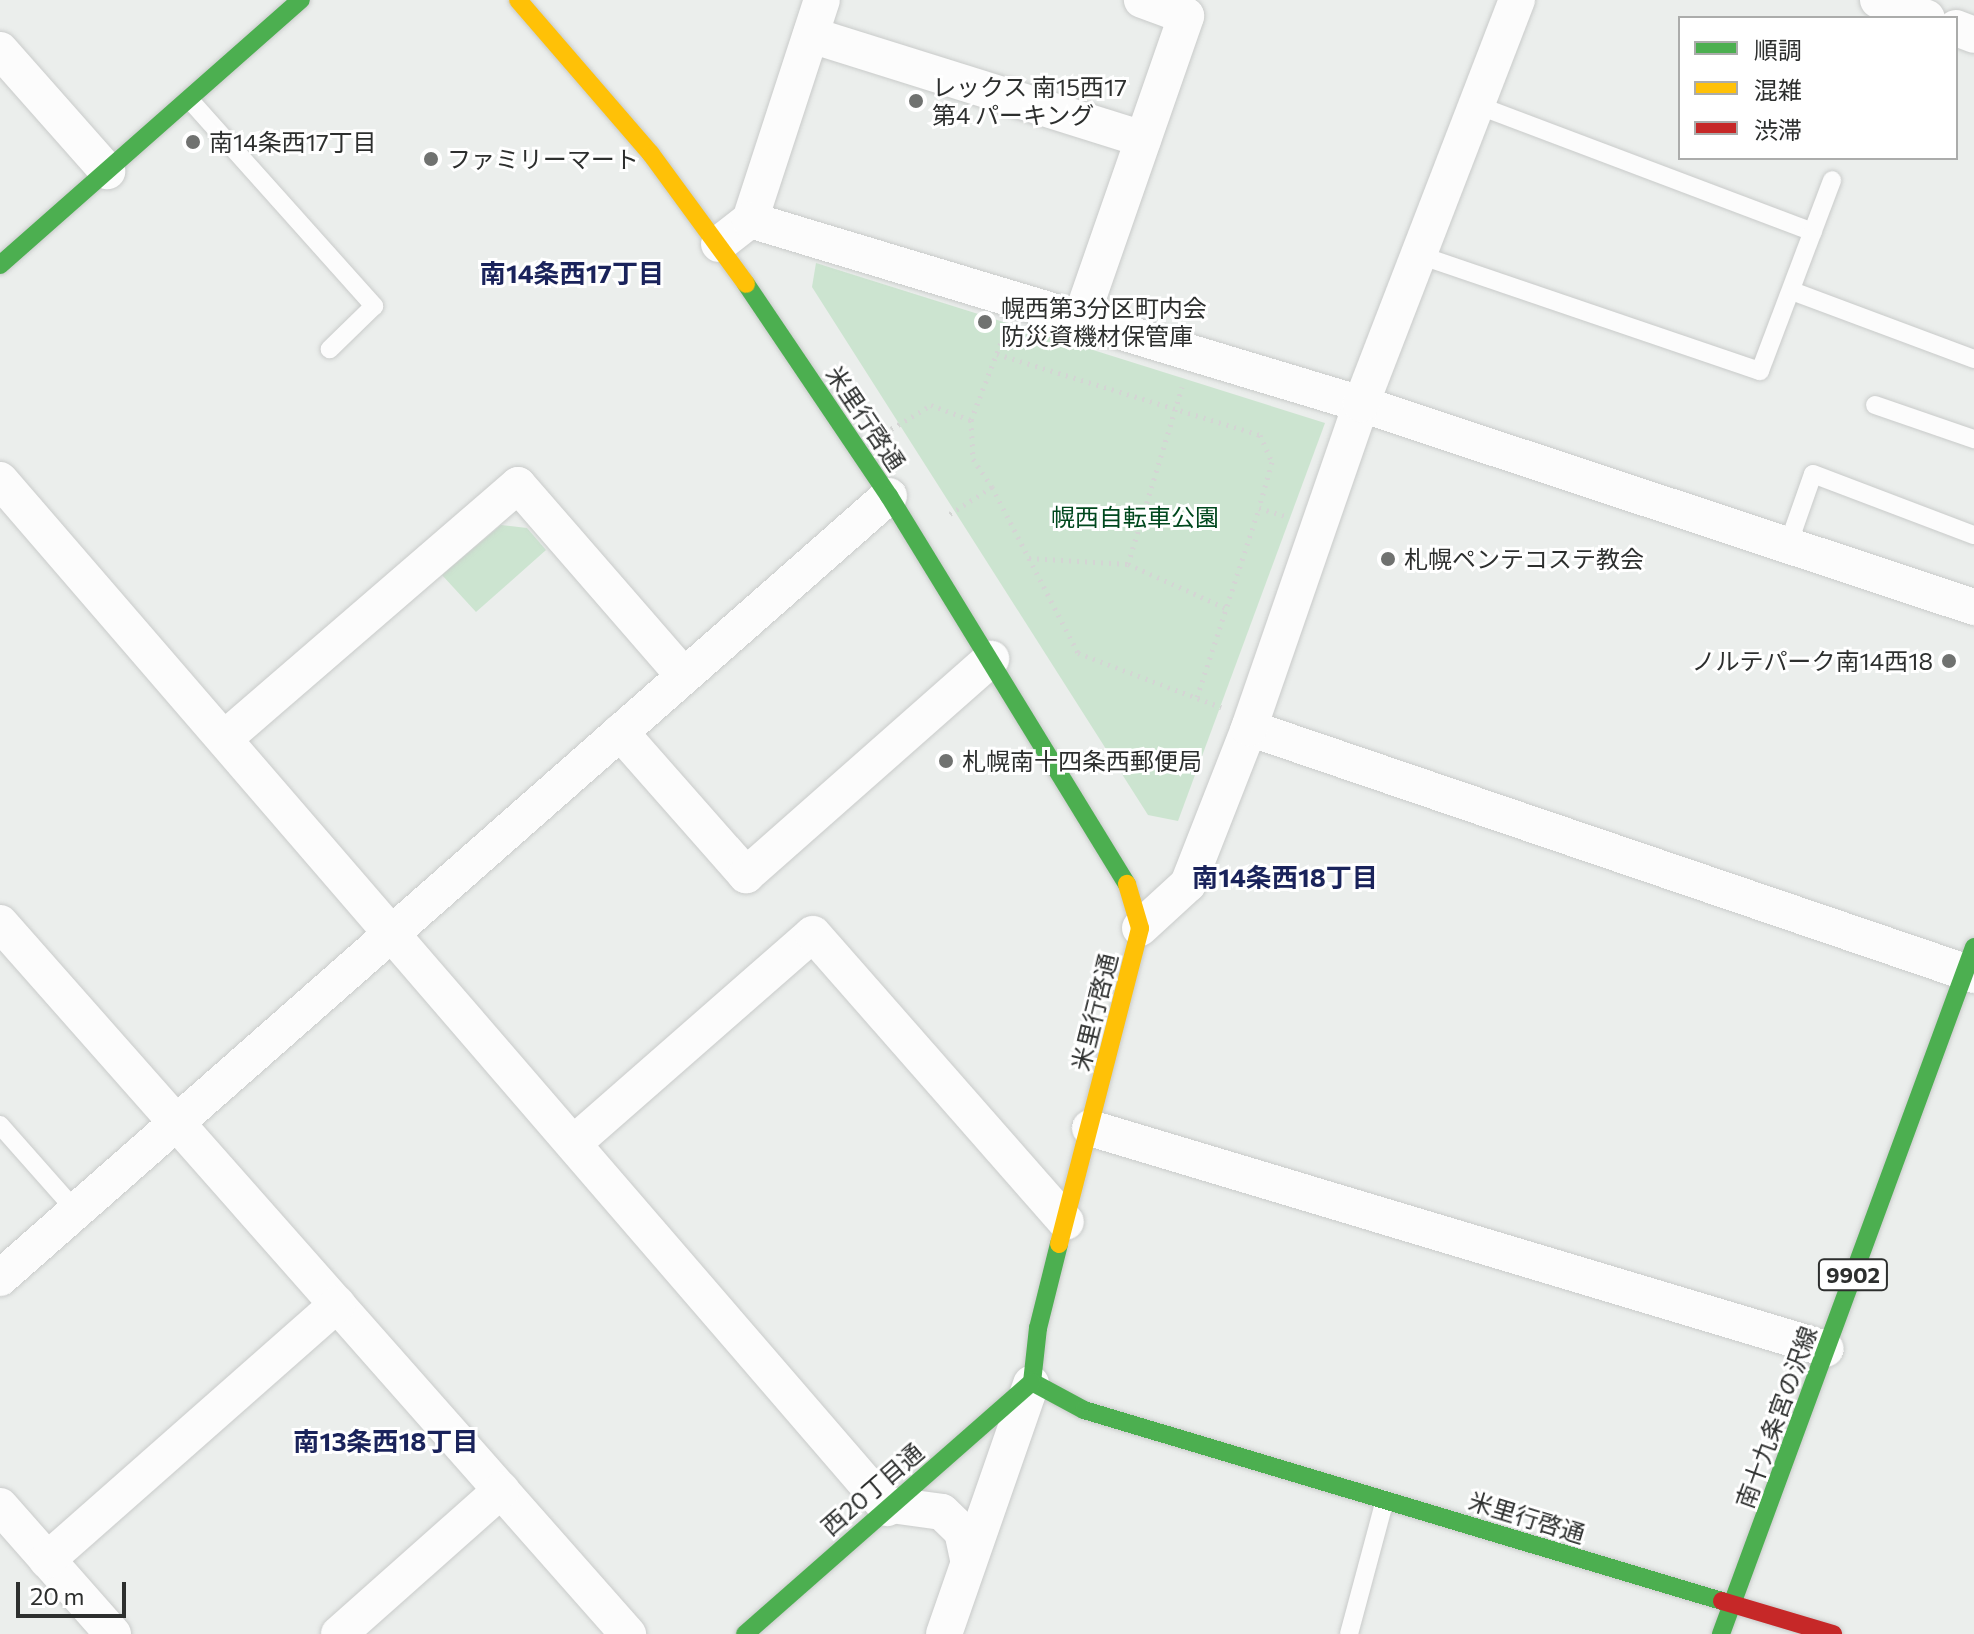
<!DOCTYPE html>
<meta charset="utf-8">
<style>
body{margin:0}
#map{position:relative;width:1974px;height:1634px;overflow:hidden;background:#ebeeec;font-family:Commissioner,"Noto Sans JP",sans-serif}
div>[style]{position:absolute}
[style*='--x']{left:calc(var(--x)*1px);top:calc(var(--y)*1px);width:calc(var(--w)*1px);rotate:calc(var(--a)*1deg)}
.green>*{inset:0;background:#cce4d0}
.path>*{height:5px;margin-top:-2.5px;transform-origin:0;background:repeating-linear-gradient(90deg,#d4d5d4 0 2px,transparent 0 8px)}
.roads{filter:drop-shadow(0 0 2px #c9cbca) drop-shadow(0 0 2px #c9cbca)}
.lane>*{height:18px;margin:-9px;padding:0 9px;transform-origin:9px;border-radius:9px;background:#fcfcfc}
.street>*{height:36px;margin:-18px;padding:0 18px;transform-origin:18px;border-radius:18px;background:#fcfcfc}
.fast>*{height:18px;margin:-9px;padding:0 9px;transform-origin:9px;border-radius:9px;background:#4caf50}
.slow>*{height:18px;margin:-9px;padding:0 9px;transform-origin:9px;border-radius:9px;background:#ffc107}
.jam>*{height:18px;margin:-9px;padding:0 9px;transform-origin:9px;border-radius:9px;background:#c62828}
.dots>*{width:22px;height:22px;translate:-50% -50%;box-sizing:border-box;border:4px solid #fff;border-radius:50%}
span{translate:-50% -50%;white-space:nowrap;text-align:center;line-height:1.15;-webkit-text-stroke:6px #fff;paint-order:stroke}
.shield-label span{padding:2px 6px;background:#fff;border:2px solid;border-radius:6px;-webkit-text-stroke-width:0}
.shield-label{font-size:22px;color:#2d2f2e;font-weight:700}
.poi-label{font-size:24px;color:#2d2f2e}
.left{translate:0 -50%;text-align:left}
.right{translate:-100% -50%;text-align:right}
.street-label{font-size:24px;color:#2d2f2e}
.park-label{font-size:24px;color:#00481e}
.neighbourhood-label{font-size:26px;color:#1a235b;font-weight:700}
.legend{position:absolute;left:1678px;top:16px;width:280px;height:144px;box-sizing:border-box;background:#fff;border:2px solid #abacab;margin:0;padding:10px 14px;list-style:none;font-size:24px;color:#2d2f2e}
.legend li{display:flex;align-items:center;gap:16px;height:40px}
.legend b{width:40px;border:2px solid #abacab}
.scale{position:absolute;left:16px;top:1582px;width:110px;height:36px;box-sizing:border-box;border:4px solid #2d2f2e;border-top:0;padding-left:10px;font-size:24px;line-height:28px;white-space:nowrap;color:#2d2f2e;-webkit-text-stroke:6px #fff;paint-order:stroke}
</style>
<div id="map">
<div class="green">
<i style="clip-path:polygon(816px 263px,1325px 423px,1178px 821px,1148px 815px,812px 287px)"></i>
<i style="clip-path:polygon(501px 525px,527px 528px,546px 550px,476px 612px,442px 575px)"></i>
</div>
<div class="path">
<i style="--x:997;--y:354;--w:275;--a:17.1"></i>
<i style="--x:1260;--y:435;--w:30;--a:66"></i>
<i style="--x:1272;--y:462;--w:48;--a:105.8"></i>
<i style="--x:971;--y:420;--w:94;--a:-68.9"></i>
<i style="--x:891;--y:429;--w:47;--a:-31"></i>
<i style="--x:931;--y:405;--w:43;--a:20.6"></i>
<i style="--x:971;--y:420;--w:39;--a:87"></i>
<i style="--x:973;--y:459;--w:34;--a:56"></i>
<i style="--x:992;--y:487;--w:52;--a:147.5"></i>
<i style="--x:992;--y:487;--w:187;--a:62.6"></i>
<i style="--x:1078;--y:653;--w:153;--a:20.7"></i>
<i style="--x:1029;--y:558;--w:99;--a:3.5"></i>
<i style="--x:1128;--y:564;--w:185;--a:-73"></i>
<i style="--x:1128;--y:564;--w:107;--a:24.2"></i>
<i style="--x:1197;--y:697;--w:199;--a:-71.8"></i>
<i style="--x:1259;--y:508;--w:28;--a:17"></i>
</div>
<div class="roads">
<div class="lane">
<i style="--x:189;--y:99;--w:278;--a:48.2"></i>
<i style="--x:374;--y:306;--w:62;--a:135.7"></i>
<i style="--x:1477;--y:105;--w:359;--a:20.7"></i>
<i style="--x:1419;--y:255;--w:360;--a:18.8"></i>
<i style="--x:1760;--y:371;--w:204;--a:-69.3"></i>
<i style="--x:1792;--y:291;--w:194;--a:20.5"></i>
<i style="--x:1875;--y:405;--w:105;--a:19"></i>
<i style="--x:1788;--y:545;--w:75;--a:-70.6"></i>
<i style="--x:1813;--y:474;--w:172;--a:20.8"></i>
<i style="--x:0;--y:1125;--w:115;--a:48.5"></i>
<i style="--x:1349;--y:1634;--w:139;--a:-75"></i>
</div>
<div class="street">
<i style="--x:1878;--y:0;--w:52;--a:20.2"></i>
<i style="--x:1956;--y:28;--w:19;--a:21"></i>
<i style="--x:811;--y:35;--w:348;--a:17.4"></i>
<i style="--x:0;--y:50;--w:162;--a:48.5"></i>
<i style="--x:750;--y:220;--w:231;--a:-71.9"></i>
<i style="--x:719;--y:244;--w:39;--a:-38"></i>
<i style="--x:750;--y:220;--w:638;--a:16.76"></i>
<i style="--x:1361;--y:404;--w:646;--a:18.32"></i>
<i style="--x:1081;--y:318;--w:320;--a:-70.8"></i>
<i style="--x:1186;--y:16;--w:47;--a:-160"></i>
<i style="--x:0;--y:480;--w:1358;--a:49.21"></i>
<i style="--x:1249;--y:728;--w:766;--a:18.81"></i>
<i style="--x:620;--y:732;--w:191;--a:48.6"></i>
<i style="--x:746;--y:875;--w:327;--a:-41.4"></i>
<i style="--x:225;--y:738;--w:387;--a:-40.8"></i>
<i style="--x:518;--y:485;--w:253;--a:49"></i>
<i style="--x:0;--y:923;--w:949;--a:48.55"></i>
<i style="--x:1140;--y:928;--w:65;--a:-42.5"></i>
<i style="--x:1188;--y:884;--w:168;--a:-68.6"></i>
<i style="--x:1249;--y:728;--w:343;--a:-70.9"></i>
<i style="--x:1361;--y:404;--w:433;--a:-68.9"></i>
<i style="--x:1090;--y:1128;--w:768;--a:16.71"></i>
<i style="--x:574;--y:1143;--w:317;--a:-41.2"></i>
<i style="--x:813;--y:934;--w:383;--a:48.7"></i>
<i style="--x:0;--y:1278;--w:1184;--a:-41.34"></i>
<i style="--x:891;--y:1505;--w:51;--a:7.8"></i>
<i style="--x:942;--y:1512;--w:28;--a:44"></i>
<i style="--x:962;--y:1531;--w:29;--a:78"></i>
<i style="--x:0;--y:1506;--w:171;--a:48.6"></i>
<i style="--x:47;--y:1560;--w:387;--a:-41.4"></i>
<i style="--x:339;--y:1634;--w:217;--a:-41.6"></i>
<i style="--x:944;--y:1634;--w:265;--a:-70.8"></i>
</div>
<div class="fast">
<i style="--x:0;--y:265;--w:401;--a:-41.4"></i>
<i style="--x:746;--y:284;--w:256;--a:56"></i>
<i style="--x:889;--y:496;--w:455;--a:58.5"></i>
<i style="--x:1059;--y:1244;--w:87;--a:104"></i>
<i style="--x:1038;--y:1328;--w:54;--a:96.3"></i>
<i style="--x:1032;--y:1382;--w:59;--a:28.3"></i>
<i style="--x:1084;--y:1410;--w:666;--a:16.67"></i>
<i style="--x:745;--y:1634;--w:382;--a:-41.3"></i>
<i style="--x:1721;--y:1634;--w:732;--a:-69.78"></i>
</div>
<div class="slow">
<i style="--x:518;--y:0;--w:203;--a:49.2"></i>
<i style="--x:651;--y:154;--w:161;--a:53.8"></i>
<i style="--x:1059;--y:1244;--w:326;--a:-75.6"></i>
<i style="--x:1140;--y:928;--w:46;--a:-106.5"></i>
</div>
<div class="jam">
<i style="--x:1722;--y:1601;--w:116;--a:16.6"></i>
</div>
</div>
<div class="dots">
<i style="left:916px;top:101px;background:#707270"></i>
<i style="left:193px;top:142px;background:#707270"></i>
<i style="left:431px;top:159px;background:#707270"></i>
<i style="left:985px;top:322px;background:#707270"></i>
<i style="left:1388px;top:559px;background:#707270"></i>
<i style="left:1949px;top:661px;background:#707270"></i>
<i style="left:946px;top:761px;background:#707270"></i>
</div>
<div class="shield-label">
<span style="left:1853px;top:1275px">9902</span>
</div>
<div class="poi-label">
<span class="left" style="left:932px;top:101px">レックス 南15西17<br>第4 パーキング</span>
<span class="left" style="left:209px;top:142px">南14条西17丁目</span>
<span class="left" style="left:447px;top:159px">ファミリーマート</span>
<span class="left" style="left:1001px;top:322px">幌西第3分区町内会<br>防災資機材保管庫</span>
<span class="left" style="left:1404px;top:559px">札幌ペンテコステ教会</span>
<span class="right" style="left:1933px;top:661px">ノルテパーク南14西18</span>
<span class="left" style="left:962px;top:761px">札幌南十四条西郵便局</span>
</div>
<div class="street-label">
<span style="left:866px;top:418px;rotate:56deg">米里行啓通</span>
<span style="left:1094px;top:1012px;rotate:-76deg">米里行啓通</span>
<span style="left:1776px;top:1417px;rotate:-70deg">南十九条宮の沢線</span>
<span style="left:872px;top:1489px;rotate:-41deg">西20丁目通</span>
<span style="left:1527px;top:1517px;rotate:17deg">米里行啓通</span>
</div>
<div class="park-label">
<span style="left:1135px;top:517px">幌西自転車公園</span>
</div>
<div class="neighbourhood-label">
<span style="left:572px;top:273px">南14条西17丁目</span>
<span style="left:1285px;top:877px">南14条西18丁目</span>
<span style="left:386px;top:1441px">南13条西18丁目</span>
</div>
<ul class="legend">
<li><b style="height:10px;background:#4caf50"></b>順調</li>
<li><b style="height:10px;background:#ffc107"></b>混雑</li>
<li><b style="height:10px;background:#c62828"></b>渋滞</li>
</ul>
<div class="scale">20 m</div>
</div>
